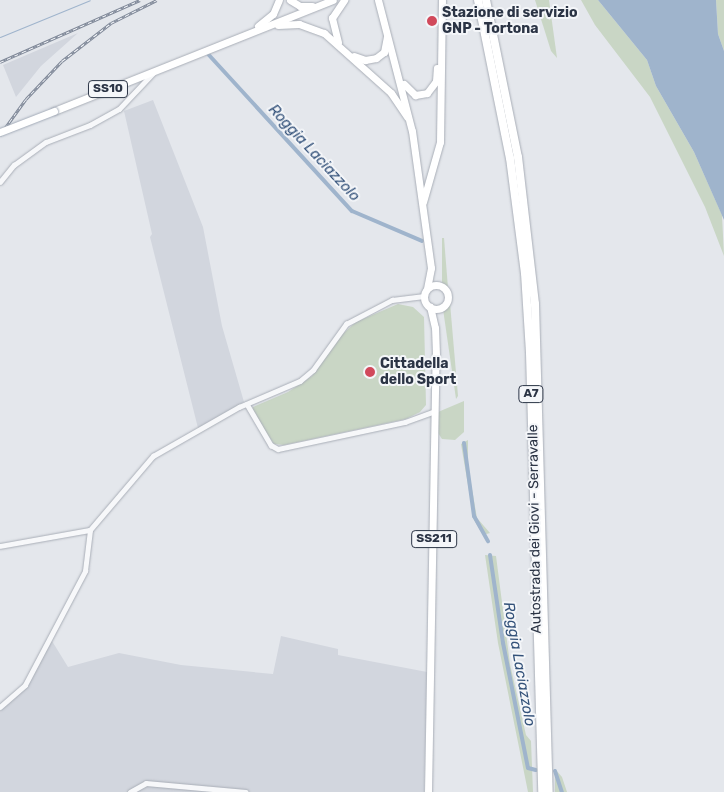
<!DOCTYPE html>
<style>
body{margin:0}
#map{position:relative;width:724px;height:792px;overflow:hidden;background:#e4e7ec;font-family:Rubik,sans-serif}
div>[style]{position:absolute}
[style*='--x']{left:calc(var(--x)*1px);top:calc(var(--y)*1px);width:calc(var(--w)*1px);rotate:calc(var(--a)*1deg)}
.built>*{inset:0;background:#d2d6de}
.green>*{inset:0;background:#c9d6c5}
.water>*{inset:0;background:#9fb4cc}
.stream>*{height:1px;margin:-0.5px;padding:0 0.5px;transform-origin:0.5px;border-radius:0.5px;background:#9fb4cc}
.canal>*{height:4px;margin:-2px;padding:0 2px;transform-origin:2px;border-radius:2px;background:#9fb4cc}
.roads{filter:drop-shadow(0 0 1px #a9aeb7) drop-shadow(0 0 1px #a9aeb7)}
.minor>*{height:4.5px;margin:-2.25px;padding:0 2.25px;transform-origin:2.25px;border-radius:2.25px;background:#f7f8fa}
.primary>*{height:7px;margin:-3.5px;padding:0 3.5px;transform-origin:3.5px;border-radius:3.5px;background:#fff}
.primary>.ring{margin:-3.5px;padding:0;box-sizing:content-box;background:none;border:7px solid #fff;border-radius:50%}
.motorway>*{height:8px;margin:-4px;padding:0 4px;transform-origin:4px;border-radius:4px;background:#fff}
.rail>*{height:3px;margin-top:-1.5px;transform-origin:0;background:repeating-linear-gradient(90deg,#f4f6f9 0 4px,#7d8696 0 8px);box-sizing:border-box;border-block:1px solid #7d8696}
.bridges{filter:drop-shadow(0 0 1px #a3abb8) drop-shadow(0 0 1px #a3abb8)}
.primary-bridge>*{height:7px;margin:-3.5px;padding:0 3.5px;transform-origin:3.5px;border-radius:3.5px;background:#fff}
.dots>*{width:14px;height:14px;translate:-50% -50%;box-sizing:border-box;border:2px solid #f4f6f9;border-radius:50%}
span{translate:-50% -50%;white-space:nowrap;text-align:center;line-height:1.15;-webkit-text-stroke:4px #f4f6f9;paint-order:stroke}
.shield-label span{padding:1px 4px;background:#f4f6f9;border:1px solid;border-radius:4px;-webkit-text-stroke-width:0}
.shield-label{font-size:12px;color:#2b3445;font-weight:700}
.poi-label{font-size:14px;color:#2b3445;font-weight:700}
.left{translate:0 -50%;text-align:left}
.street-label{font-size:14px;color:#2b3445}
.water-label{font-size:15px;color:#34527a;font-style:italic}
</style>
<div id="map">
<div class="built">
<i style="clip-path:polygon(78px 33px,41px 66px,16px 97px,3px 65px)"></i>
<i style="clip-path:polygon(153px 100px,203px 227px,222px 326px,244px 402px,198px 428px,150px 237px,152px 234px,124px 111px)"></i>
<i style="clip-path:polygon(281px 636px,338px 649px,338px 655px,427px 672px,424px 792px,0 792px,0 711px,26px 687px,52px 641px,68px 667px,119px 653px,181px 665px,273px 674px)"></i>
</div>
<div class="green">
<i style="clip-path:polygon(535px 0,549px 0,557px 58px,551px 51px)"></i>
<i style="clip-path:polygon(581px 0,598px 0,647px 60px,656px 86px,694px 152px,722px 215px,724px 256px,705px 207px,650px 97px,595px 25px)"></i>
<i style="clip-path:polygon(716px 0,724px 0,724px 51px,718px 34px)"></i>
<i style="clip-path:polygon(442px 238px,444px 238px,448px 288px,442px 284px)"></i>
<i style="clip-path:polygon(450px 303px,458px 396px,456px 399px,443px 309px)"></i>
<i style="clip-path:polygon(398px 304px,413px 307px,424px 317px,426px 405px,420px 412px,406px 419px,284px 445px,274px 444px,253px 413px,253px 407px,288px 392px,312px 376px,337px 339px,356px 322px)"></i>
<i style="clip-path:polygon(464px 401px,464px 432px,455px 440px,442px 439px,438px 433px,438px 412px)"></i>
<i style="clip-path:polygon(468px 440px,468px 466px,477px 518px,490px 533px,483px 535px,474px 520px,463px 456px,461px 444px)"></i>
<i style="clip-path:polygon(485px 555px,496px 556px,510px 664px,526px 735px,531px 741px,533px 792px,528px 792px,498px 643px)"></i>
<i style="clip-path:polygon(555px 769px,562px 777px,567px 792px,555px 792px)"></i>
</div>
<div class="water">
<i style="clip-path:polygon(598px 0,716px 0,718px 34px,724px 51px,724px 220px,694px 152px,656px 86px,647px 60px)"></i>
</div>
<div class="stream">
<i style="--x:0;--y:37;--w:97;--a:-22.3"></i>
</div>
<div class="canal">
<i style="--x:208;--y:54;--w:213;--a:47.5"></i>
<i style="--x:352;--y:211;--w:76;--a:23.2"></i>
<i style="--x:464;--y:443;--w:74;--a:82.2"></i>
<i style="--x:474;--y:516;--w:29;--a:61"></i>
<i style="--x:490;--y:555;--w:89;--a:81.6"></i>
<i style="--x:503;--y:643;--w:127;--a:78.7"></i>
<i style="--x:528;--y:768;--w:8;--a:14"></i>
<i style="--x:555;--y:771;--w:22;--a:72"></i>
</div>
<div class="roads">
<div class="minor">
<i style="--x:0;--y:182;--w:22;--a:-51"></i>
<i style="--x:14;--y:165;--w:39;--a:-36"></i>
<i style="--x:46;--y:142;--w:47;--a:-21.1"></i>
<i style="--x:90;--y:125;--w:33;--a:-29"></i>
<i style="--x:119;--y:109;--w:50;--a:-46.6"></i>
<i style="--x:247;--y:404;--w:48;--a:59.7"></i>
<i style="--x:271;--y:445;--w:8;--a:30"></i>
<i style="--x:278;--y:449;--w:130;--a:-12"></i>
<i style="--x:405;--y:422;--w:32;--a:-20"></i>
<i style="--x:0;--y:546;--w:91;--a:-10.1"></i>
<i style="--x:0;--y:707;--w:33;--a:-41"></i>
<i style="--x:25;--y:685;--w:129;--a:-62.2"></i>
<i style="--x:85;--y:571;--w:41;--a:-83"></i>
<i style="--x:90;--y:530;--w:97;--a:-49.6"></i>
<i style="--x:153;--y:456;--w:99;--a:-29.7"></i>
<i style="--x:239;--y:407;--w:66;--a:-23.1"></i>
<i style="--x:300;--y:381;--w:17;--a:-40"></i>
<i style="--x:313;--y:370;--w:57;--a:-54.3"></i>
<i style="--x:346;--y:324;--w:52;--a:-27.6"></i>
<i style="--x:392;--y:300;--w:32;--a:-7"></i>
<i style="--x:130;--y:792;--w:18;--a:-29"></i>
<i style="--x:146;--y:783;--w:100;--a:5.1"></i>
</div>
<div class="primary">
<i style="--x:290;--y:0;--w:12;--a:31"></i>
<i style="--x:300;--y:6;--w:12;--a:0"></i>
<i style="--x:378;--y:0;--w:135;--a:75.5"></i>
<i style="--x:412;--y:131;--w:138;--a:82.1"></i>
<i style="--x:431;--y:268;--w:20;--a:101"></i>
<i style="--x:278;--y:25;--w:21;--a:-3"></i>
<i style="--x:299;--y:24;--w:27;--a:20"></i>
<i style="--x:324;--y:33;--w:90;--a:41.8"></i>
<i style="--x:391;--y:93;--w:29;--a:56"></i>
<i style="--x:258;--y:26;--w:19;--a:-39"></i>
<i style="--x:273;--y:14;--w:15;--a:-67"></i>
<i style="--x:338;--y:42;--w:25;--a:-104"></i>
<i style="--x:332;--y:18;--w:22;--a:-56"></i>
<i style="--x:354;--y:56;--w:12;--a:20"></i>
<i style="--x:365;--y:60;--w:11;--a:-10"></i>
<i style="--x:376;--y:58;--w:10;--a:-37"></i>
<i style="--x:384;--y:52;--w:15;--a:-79"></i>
<i style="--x:404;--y:84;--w:16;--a:45"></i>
<i style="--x:415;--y:95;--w:12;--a:-9"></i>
<i style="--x:427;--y:93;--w:15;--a:-53"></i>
<i style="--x:436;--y:81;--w:13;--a:-86"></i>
<i style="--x:54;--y:111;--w:300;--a:-21.7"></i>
<i style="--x:423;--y:202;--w:62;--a:-74.2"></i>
<i style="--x:440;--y:142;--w:142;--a:-89.2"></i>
<i class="ring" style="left:424px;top:285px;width:17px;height:17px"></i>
<i style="--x:428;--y:792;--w:437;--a:-89"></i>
<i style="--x:436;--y:355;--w:27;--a:-92"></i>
<i style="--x:435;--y:328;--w:22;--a:-103"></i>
</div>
<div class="motorway">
<i style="--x:478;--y:0;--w:161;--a:78.6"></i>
<i style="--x:510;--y:158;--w:116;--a:82.6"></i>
<i style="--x:525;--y:273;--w:80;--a:86.4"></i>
<i style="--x:530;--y:353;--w:439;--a:88.4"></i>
<i style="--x:486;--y:0;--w:160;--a:78.5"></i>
<i style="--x:518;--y:157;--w:148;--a:83.4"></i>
<i style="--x:535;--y:304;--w:488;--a:88.4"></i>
</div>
</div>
<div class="rail">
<i style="--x:0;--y:62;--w:153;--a:-23.9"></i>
<i style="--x:0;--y:135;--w:44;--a:-54.2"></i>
<i style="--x:26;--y:99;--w:52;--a:-46.5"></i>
<i style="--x:62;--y:61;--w:62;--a:-37.8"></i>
<i style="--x:111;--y:23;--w:51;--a:-26.6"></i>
</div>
<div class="bridges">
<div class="primary-bridge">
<i style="--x:0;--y:132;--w:58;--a:-21.3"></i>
</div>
</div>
<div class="dots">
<i style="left:432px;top:21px;background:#d1495b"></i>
<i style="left:370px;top:372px;background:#d1495b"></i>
</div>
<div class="shield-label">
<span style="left:108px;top:89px">SS10</span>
<span style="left:531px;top:394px">A7</span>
<span style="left:434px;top:539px">SS211</span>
</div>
<div class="poi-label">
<span class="left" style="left:442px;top:21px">Stazione di servizio<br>GNP - Tortona</span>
<span class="left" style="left:380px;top:372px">Cittadella<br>dello Sport</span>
</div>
<div class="street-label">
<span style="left:535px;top:529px;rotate:-91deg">Autostrada dei Giovi - Serravalle</span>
</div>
<div class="water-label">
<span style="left:314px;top:153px;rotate:47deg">Roggia Laciazzolo</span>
<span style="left:519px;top:664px;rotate:80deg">Roggia Laciazzolo</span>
</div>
</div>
